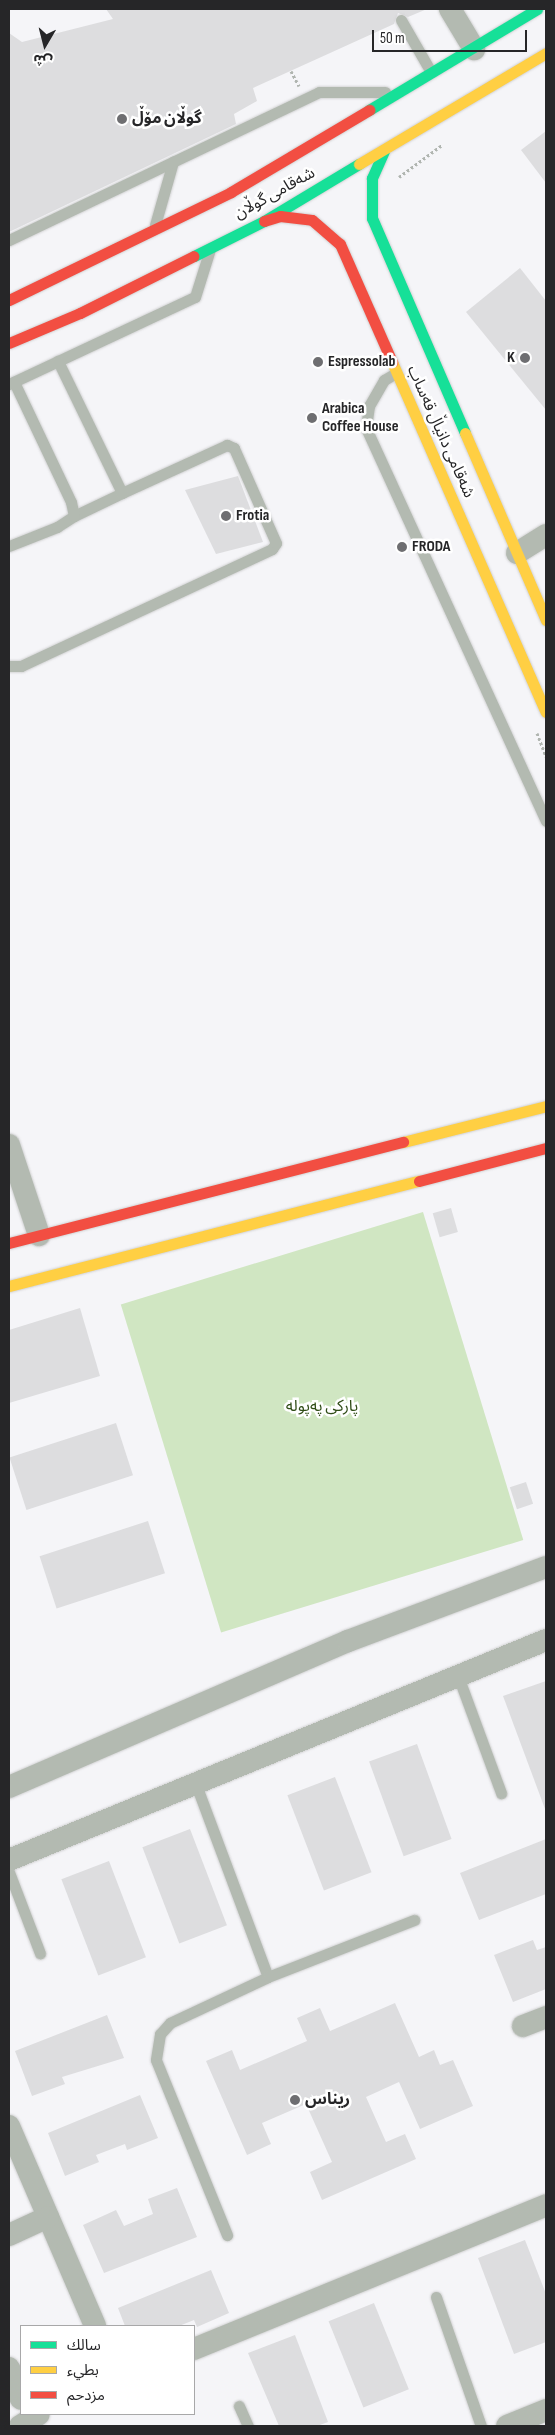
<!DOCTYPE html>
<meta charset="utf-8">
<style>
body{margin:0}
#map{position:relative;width:555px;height:2435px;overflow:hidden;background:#f5f5f8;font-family:"Sofia Sans Condensed","Noto Sans Arabic",sans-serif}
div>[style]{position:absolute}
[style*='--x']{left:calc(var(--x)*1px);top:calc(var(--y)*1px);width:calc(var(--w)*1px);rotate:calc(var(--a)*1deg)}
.green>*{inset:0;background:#d0e6c2;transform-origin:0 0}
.building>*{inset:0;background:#dddddf;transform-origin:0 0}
.path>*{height:3px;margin-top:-1.5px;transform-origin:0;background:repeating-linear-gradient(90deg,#b0b5b0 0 2.5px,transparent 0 5px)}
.roads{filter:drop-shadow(0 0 1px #d1d1d2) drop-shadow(0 0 1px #d1d1d2)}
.lane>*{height:11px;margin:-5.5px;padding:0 5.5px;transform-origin:5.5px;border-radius:5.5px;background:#b3bab1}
.street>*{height:22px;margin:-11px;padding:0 11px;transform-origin:11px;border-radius:11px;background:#b3bab1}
.fast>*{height:11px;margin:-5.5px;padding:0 5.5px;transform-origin:5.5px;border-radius:5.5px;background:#16e098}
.slow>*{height:11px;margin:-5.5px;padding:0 5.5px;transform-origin:5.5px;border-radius:5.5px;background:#ffcf43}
.jam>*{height:11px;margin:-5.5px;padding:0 5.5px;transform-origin:5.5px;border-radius:5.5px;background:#f24e42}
.dots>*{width:14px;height:14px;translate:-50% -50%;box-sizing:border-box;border:2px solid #fff;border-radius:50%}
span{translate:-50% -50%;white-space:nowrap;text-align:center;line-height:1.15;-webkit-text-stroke:5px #fff;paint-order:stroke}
.poi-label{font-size:16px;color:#262628;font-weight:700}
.left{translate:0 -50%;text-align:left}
.right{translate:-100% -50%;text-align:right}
.street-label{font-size:16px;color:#262628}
.park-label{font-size:16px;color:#304d17}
.frame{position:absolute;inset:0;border:10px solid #262628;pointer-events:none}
.legend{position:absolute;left:20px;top:2325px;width:175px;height:90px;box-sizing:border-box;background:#fff;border:1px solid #a8a8a9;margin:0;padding:6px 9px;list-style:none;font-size:15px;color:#262628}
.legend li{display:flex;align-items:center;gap:10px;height:25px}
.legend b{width:25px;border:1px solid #a8a8a9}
.north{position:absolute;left:20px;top:20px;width:50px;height:50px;-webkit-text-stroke:4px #fff;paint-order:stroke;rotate:188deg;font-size:14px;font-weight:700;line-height:20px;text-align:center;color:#262628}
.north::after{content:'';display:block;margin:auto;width:18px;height:22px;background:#262628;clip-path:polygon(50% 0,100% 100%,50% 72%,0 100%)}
.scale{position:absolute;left:372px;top:30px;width:155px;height:22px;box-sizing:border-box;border:2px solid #262628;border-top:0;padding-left:6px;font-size:15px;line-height:18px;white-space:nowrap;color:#262628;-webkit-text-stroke:4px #fff;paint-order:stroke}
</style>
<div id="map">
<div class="green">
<i style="left:423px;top:1212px;width:343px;height:316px;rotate:73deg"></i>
</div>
<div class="building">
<i style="clip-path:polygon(106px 9px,427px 9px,408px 17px,398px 13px,394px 24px,253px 88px,257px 101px,234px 114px,236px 124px,9px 232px,9px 33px,22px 42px,113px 19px)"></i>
<i style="clip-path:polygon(546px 131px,546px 183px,521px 150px)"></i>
<i style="clip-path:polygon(520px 268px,546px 301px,546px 410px,466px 312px)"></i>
<i style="clip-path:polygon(238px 476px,263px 542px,216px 554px,185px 490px)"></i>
<i style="left:451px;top:1208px;width:25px;height:19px;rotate:74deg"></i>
<i style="clip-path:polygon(80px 1308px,100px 1376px,9px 1403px,9px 1330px)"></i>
<i style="left:116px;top:1423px;width:55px;height:112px;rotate:72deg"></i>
<i style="left:526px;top:1482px;width:23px;height:17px;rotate:72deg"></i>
<i style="left:148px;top:1521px;width:55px;height:114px;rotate:72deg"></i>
<i style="clip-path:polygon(546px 1681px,546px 1809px,545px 1809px,503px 1696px)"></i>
<i style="left:417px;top:1744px;width:101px;height:51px;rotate:70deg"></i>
<i style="left:335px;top:1777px;width:102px;height:51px;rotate:69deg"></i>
<i style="left:190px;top:1829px;width:103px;height:51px;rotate:69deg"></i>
<i style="clip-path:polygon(546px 1839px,546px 1894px,479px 1920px,460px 1873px)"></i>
<i style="left:109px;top:1861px;width:103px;height:51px;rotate:69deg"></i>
<i style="clip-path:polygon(533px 1940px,537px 1950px,546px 1947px,546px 1989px,513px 2002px,494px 1955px)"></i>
<i style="clip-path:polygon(395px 2003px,419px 2057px,434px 2050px,440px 2065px,453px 2060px,473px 2106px,420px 2129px,399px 2082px,366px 2097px,386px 2142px,405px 2134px,416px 2159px,322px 2200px,310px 2172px,332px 2162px,306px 2104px,262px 2123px,271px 2144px,247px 2155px,206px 2061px,232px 2050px,240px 2070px,307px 2041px,297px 2018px,320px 2008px,330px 2031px)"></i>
<i style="clip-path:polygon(107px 2015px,124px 2058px,62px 2077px,65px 2084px,32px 2096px,15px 2051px)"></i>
<i style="clip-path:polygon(140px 2095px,158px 2138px,127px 2150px,125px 2144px,96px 2155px,99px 2162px,65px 2176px,48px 2133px)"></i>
<i style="clip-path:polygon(177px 2188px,197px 2237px,104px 2273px,83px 2225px,116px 2210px,124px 2226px,153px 2214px,148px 2199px)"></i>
<i style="clip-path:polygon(525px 2240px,546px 2294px,546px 2342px,514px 2354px,478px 2258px)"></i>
<i style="clip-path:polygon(211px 2270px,229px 2313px,197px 2327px,194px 2320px,179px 2326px,125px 2326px,118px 2308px)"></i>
<i style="left:374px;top:2303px;width:93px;height:49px;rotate:68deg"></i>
<i style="clip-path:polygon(295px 2335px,328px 2422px,317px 2426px,279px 2426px,248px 2353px)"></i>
</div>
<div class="path">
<i style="--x:291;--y:71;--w:17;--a:62"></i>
<i style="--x:399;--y:177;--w:54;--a:-36.7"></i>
<i style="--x:537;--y:733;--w:25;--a:69"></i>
</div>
<div class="roads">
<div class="lane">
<i style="--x:401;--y:20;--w:60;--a:60"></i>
<i style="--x:155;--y:225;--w:66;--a:-74.1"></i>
<i style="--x:9;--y:240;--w:344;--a:-25.5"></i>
<i style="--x:319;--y:92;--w:66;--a:0"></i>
<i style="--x:396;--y:373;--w:14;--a:150"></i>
<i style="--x:384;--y:380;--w:30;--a:120"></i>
<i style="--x:369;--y:406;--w:22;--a:98"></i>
<i style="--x:366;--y:428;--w:432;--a:65.4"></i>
<i style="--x:9;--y:384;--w:205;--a:-25.1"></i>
<i style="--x:195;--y:297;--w:50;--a:-72.6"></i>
<i style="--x:74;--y:516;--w:53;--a:-25.6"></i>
<i style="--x:9;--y:546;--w:52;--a:-21.6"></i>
<i style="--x:57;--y:527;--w:20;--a:-33"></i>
<i style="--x:74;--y:516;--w:14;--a:-102"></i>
<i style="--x:71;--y:502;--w:133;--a:-115.4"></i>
<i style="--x:9;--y:666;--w:12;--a:0"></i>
<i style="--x:21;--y:666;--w:277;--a:-25"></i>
<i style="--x:272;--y:549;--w:7;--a:-56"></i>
<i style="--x:276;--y:543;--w:104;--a:-113.9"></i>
<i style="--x:234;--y:448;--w:8;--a:-157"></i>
<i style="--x:227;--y:445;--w:115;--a:155.4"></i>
<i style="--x:122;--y:493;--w:147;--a:-115.9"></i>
<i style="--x:458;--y:1676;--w:125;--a:69.8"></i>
<i style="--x:195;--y:1782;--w:208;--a:69.5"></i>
<i style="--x:268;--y:1977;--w:108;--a:154.9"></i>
<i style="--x:170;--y:2023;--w:15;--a:132"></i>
<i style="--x:160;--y:2034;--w:26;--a:99"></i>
<i style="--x:156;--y:2060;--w:189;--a:67.9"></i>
<i style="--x:9;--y:1872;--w:87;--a:69.1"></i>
<i style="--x:268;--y:1977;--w:157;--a:-21.3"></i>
<i style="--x:436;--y:2297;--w:137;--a:70.8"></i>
<i style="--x:239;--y:2406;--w:22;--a:66"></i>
</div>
<div class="street">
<i style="--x:450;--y:9;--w:47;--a:59"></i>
<i style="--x:517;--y:553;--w:34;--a:-32"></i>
<i style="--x:9;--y:1145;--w:95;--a:71.6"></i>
<i style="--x:9;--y:1787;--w:369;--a:-23.3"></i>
<i style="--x:348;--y:1641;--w:211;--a:-20.5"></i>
<i style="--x:9;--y:1860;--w:580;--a:-22.28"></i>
<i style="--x:523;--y:2026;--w:25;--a:-21"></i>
<i style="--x:9;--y:2126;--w:218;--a:66.7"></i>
<i style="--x:9;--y:2235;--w:43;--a:-24.8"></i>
<i style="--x:194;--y:2349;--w:380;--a:-22.2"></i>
<i style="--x:9;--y:2368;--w:33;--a:69"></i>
<i style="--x:20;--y:2426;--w:22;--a:-32"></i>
<i style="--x:507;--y:2426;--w:42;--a:-22.3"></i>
</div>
<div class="fast">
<i style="--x:369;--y:110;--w:196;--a:-31"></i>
<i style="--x:384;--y:151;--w:30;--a:114"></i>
<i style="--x:372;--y:178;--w:40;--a:90"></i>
<i style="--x:372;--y:218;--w:234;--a:66.6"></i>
<i style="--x:194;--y:256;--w:78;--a:-26.6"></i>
<i style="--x:264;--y:221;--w:111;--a:-31"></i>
</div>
<div class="slow">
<i style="--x:359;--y:164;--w:217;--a:-30.7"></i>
<i style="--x:392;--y:362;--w:382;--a:66.3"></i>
<i style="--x:465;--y:433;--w:204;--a:66.6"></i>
<i style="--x:403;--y:1142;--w:147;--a:-14.1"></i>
<i style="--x:9;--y:1286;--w:423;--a:-14.4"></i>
</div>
<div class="jam">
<i style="--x:264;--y:221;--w:17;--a:-17"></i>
<i style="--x:280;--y:216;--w:32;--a:7"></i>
<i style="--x:312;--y:220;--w:37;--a:41"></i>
<i style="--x:340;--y:244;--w:129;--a:66.2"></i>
<i style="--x:9;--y:300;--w:247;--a:-25.9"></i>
<i style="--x:231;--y:192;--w:161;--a:-30.7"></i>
<i style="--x:9;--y:343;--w:77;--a:-22.9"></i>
<i style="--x:80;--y:313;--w:127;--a:-26.6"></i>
<i style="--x:419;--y:1181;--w:131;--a:-14.6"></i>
<i style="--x:9;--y:1243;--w:407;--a:-14.4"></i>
</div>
</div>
<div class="dots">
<i style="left:122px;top:119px;background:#6e6e71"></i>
<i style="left:525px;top:358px;background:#6e6e71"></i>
<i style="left:318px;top:362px;background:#6e6e71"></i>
<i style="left:312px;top:418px;background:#6e6e71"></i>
<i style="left:226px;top:516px;background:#6e6e71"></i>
<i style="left:402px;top:547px;background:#6e6e71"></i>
<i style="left:295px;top:2100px;background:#6e6e71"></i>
</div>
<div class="poi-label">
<span class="left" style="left:132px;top:119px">گوڵان مۆڵ</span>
<span class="right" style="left:515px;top:358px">K</span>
<span class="left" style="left:328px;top:362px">Espressolab</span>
<span class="left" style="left:322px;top:418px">Arabica<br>Coffee House</span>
<span class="left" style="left:236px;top:516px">Frotia</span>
<span class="left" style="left:412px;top:547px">FRODA</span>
<span class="left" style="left:305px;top:2100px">ريناس</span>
</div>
<div class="street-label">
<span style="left:275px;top:194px;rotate:-29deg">شەقامی گوڵان</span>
<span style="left:440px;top:432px;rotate:66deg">شەقامی دانیاڵ قەساب</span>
</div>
<div class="park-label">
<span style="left:322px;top:1407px">پارکی پەپولە</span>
</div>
<div class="frame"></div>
<ul class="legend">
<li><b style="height:6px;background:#16e098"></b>سالك</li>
<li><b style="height:6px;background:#ffcf43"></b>بطيء</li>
<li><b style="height:6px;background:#f24e42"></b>مزدحم</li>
</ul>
<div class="north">ش</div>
<div class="scale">50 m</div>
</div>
